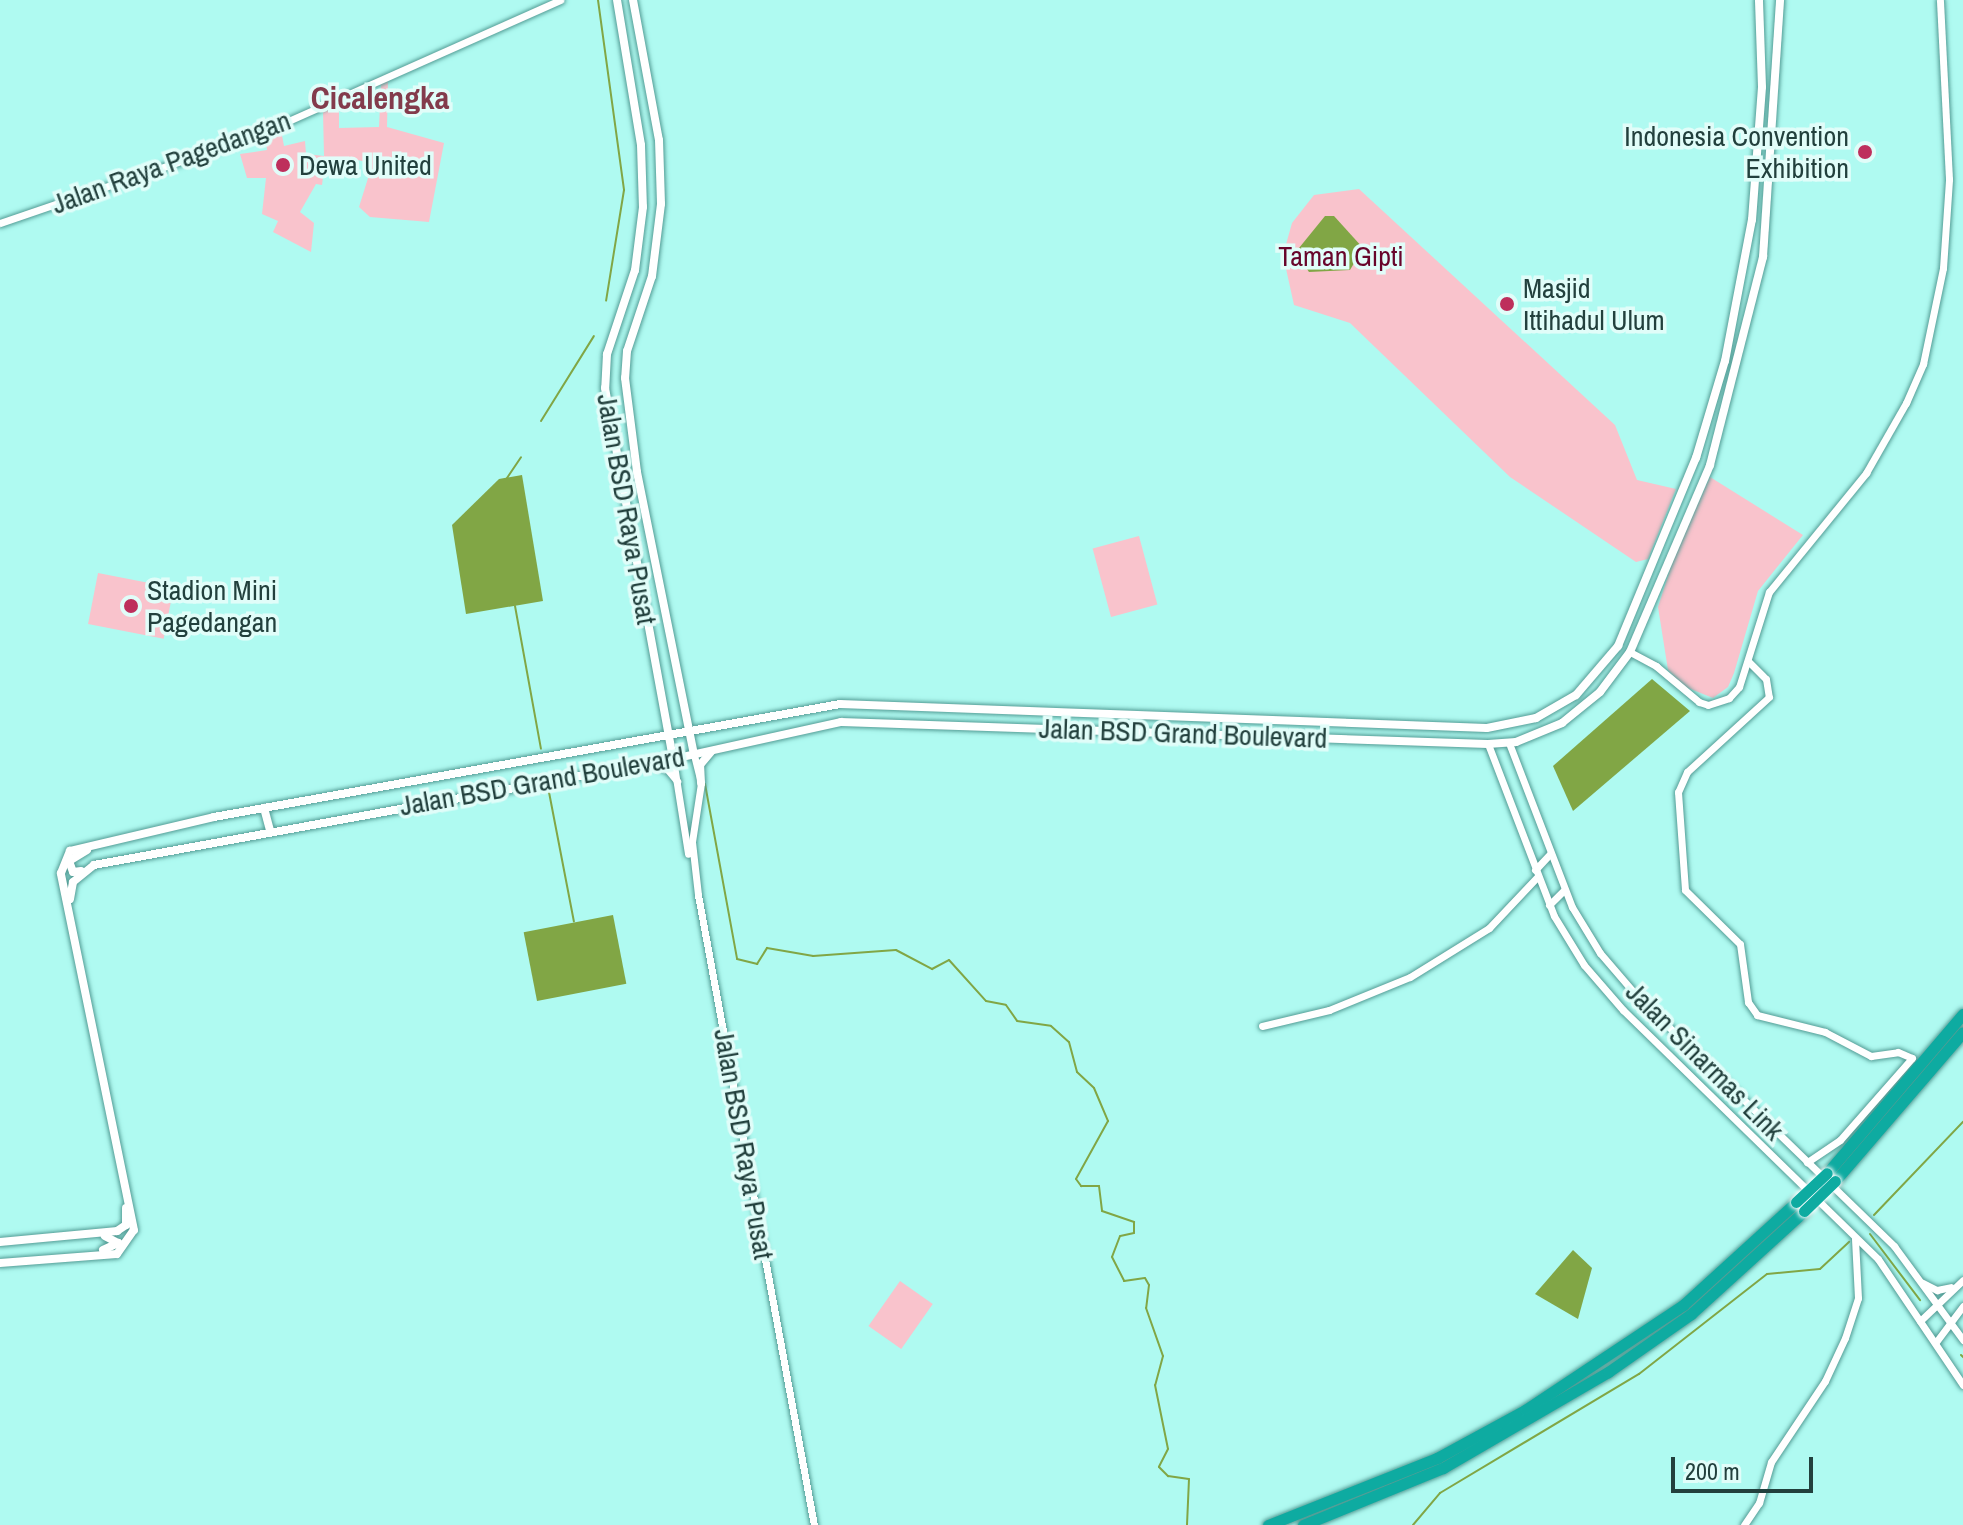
<!DOCTYPE html>
<style>
body{margin:0}
#map{position:relative;width:1963px;height:1525px;overflow:hidden;background:#affaf1;font-family:"Archivo Narrow",sans-serif}
div>[style]{position:absolute}
[style*='--x']{left:calc(var(--x)*1px);top:calc(var(--y)*1px);width:calc(var(--w)*1px);rotate:calc(var(--a)*1deg)}
.green>*{inset:0;background:#f9c3cc;transform-origin:0 0}
.water>*{inset:0;background:#81a645;transform-origin:0 0}
.stream>*{height:2px;margin:-1px;padding:0 1px;transform-origin:1px;border-radius:1px;background:#81a645}
.roads{filter:drop-shadow(0 0 2px #539c95) drop-shadow(0 0 2px #539c95)}
.tertiary>*{height:7px;margin:-3.5px;padding:0 3.5px;transform-origin:3.5px;border-radius:3.5px;background:#fff}
.secondary>*{height:8px;margin:-4px;padding:0 4px;transform-origin:4px;border-radius:4px;background:#fff}
.motorway>*{height:11px;margin:-5.5px;padding:0 5.5px;transform-origin:5.5px;border-radius:5.5px;background:#0eaba1}
.bridges{filter:drop-shadow(0 0 2px #fff) drop-shadow(0 0 2px #fff)}
.motorway-bridge>*{height:11px;margin:-5.5px;padding:0 5.5px;transform-origin:5.5px;border-radius:5.5px;background:#0eaba1}
.dots>*{width:22px;height:22px;translate:-50% -50%;box-sizing:border-box;border:4px solid #e1fdf9;border-radius:50%}
span{translate:-50% -50%;white-space:nowrap;text-align:center;line-height:1.15;-webkit-text-stroke:7px #e1fdf9;paint-order:stroke}
.poi-label{font-size:28px;color:#22403d}
.right{translate:-100% -50%;text-align:right}
.left{translate:0 -50%;text-align:left}
.street-label{font-size:28px;color:#22403d}
.park-label{font-size:28px;color:#68052b}
.quarter-label{font-size:32px;color:#833b4c;font-weight:700}
.scale{position:absolute;left:1671px;top:1457px;width:142px;height:36px;box-sizing:border-box;border:4px solid #22403d;border-top:0;padding-left:10px;font-size:24px;line-height:28px;white-space:nowrap;color:#22403d;-webkit-text-stroke:6px #e1fdf9;paint-order:stroke}
</style>
<div id="map">
<div class="green">
<i style="clip-path:polygon(388px 81px,387px 127px,444px 143px,429px 222px,370px 217px,359px 207px,369px 175px,366px 162px,345px 157px,325px 162px,322px 185px,316px 184px,300px 212px,314px 223px,311px 252px,273px 232px,278px 221px,262px 214px,266px 178px,247px 178px,240px 154px,267px 150px,265px 136px,281px 130px,284px 146px,305px 141px,306px 154px,324px 156px,323px 112px,339px 106px,339px 128px,379px 127px,381px 84px)"></i>
<i style="clip-path:polygon(1359px 189px,1615px 425px,1637px 480px,1676px 489px,1648px 559px,1636px 562px,1510px 477px,1350px 323px,1294px 305px,1283px 255px,1292px 223px,1314px 195px)"></i>
<i style="clip-path:polygon(1710px 477px,1803px 535px,1758px 591px,1734px 673px,1728px 687px,1713px 698px,1683px 686px,1668px 670px,1658px 607px,1674px 557px)"></i>
<i style="left:1139px;top:536px;width:71px;height:48px;rotate:75deg"></i>
<i style="left:98px;top:573px;width:77px;height:52px;rotate:11deg"></i>
<i style="left:900px;top:1281px;width:40px;height:55px;rotate:35deg"></i>
</div>
<div class="water">
<i style="clip-path:polygon(1325px 216px,1334px 216px,1363px 248px,1350px 270px,1309px 272px,1305px 266px,1299px 248px)"></i>
<i style="clip-path:polygon(522px 475px,543px 601px,466px 614px,452px 525px,499px 479px)"></i>
<i style="clip-path:polygon(1652px 679px,1690px 711px,1573px 811px,1553px 766px)"></i>
<i style="left:613px;top:915px;width:70px;height:91px;rotate:79deg"></i>
<i style="clip-path:polygon(1573px 1250px,1592px 1268px,1578px 1319px,1535px 1294px)"></i>
</div>
<div class="stream">
<i style="--x:598;--y:0;--w:192;--a:82.2"></i>
<i style="--x:624;--y:190;--w:112;--a:99.2"></i>
<i style="--x:541;--y:421;--w:100;--a:-58.1"></i>
<i style="--x:507;--y:478;--w:25;--a:-56"></i>
<i style="--x:515;--y:606;--w:145;--a:79.7"></i>
<i style="--x:705;--y:784;--w:178;--a:79.6"></i>
<i style="--x:737;--y:959;--w:21;--a:14"></i>
<i style="--x:757;--y:964;--w:19;--a:-58"></i>
<i style="--x:767;--y:948;--w:47;--a:9.9"></i>
<i style="--x:813;--y:956;--w:83;--a:-4.1"></i>
<i style="--x:896;--y:950;--w:41;--a:27.8"></i>
<i style="--x:932;--y:969;--w:19;--a:-28"></i>
<i style="--x:949;--y:960;--w:55;--a:47.9"></i>
<i style="--x:986;--y:1001;--w:20;--a:11"></i>
<i style="--x:1006;--y:1005;--w:19;--a:55"></i>
<i style="--x:1017;--y:1021;--w:34;--a:8"></i>
<i style="--x:1051;--y:1026;--w:24;--a:42"></i>
<i style="--x:1069;--y:1042;--w:31;--a:75"></i>
<i style="--x:1077;--y:1072;--w:23;--a:43"></i>
<i style="--x:1094;--y:1088;--w:36;--a:67"></i>
<i style="--x:1108;--y:1121;--w:66;--a:118.9"></i>
<i style="--x:1076;--y:1179;--w:9;--a:54"></i>
<i style="--x:1081;--y:1186;--w:18;--a:0"></i>
<i style="--x:1099;--y:1186;--w:25;--a:83"></i>
<i style="--x:1102;--y:1211;--w:34;--a:19"></i>
<i style="--x:1134;--y:1222;--w:11;--a:90"></i>
<i style="--x:1134;--y:1233;--w:14;--a:168"></i>
<i style="--x:1120;--y:1236;--w:22;--a:111"></i>
<i style="--x:1112;--y:1257;--w:27;--a:63"></i>
<i style="--x:1124;--y:1281;--w:21;--a:-8"></i>
<i style="--x:1145;--y:1278;--w:8;--a:60"></i>
<i style="--x:1149;--y:1285;--w:23;--a:97"></i>
<i style="--x:1146;--y:1308;--w:51;--a:70.5"></i>
<i style="--x:1163;--y:1356;--w:30;--a:105"></i>
<i style="--x:1155;--y:1385;--w:65;--a:78.5"></i>
<i style="--x:1168;--y:1449;--w:20;--a:117"></i>
<i style="--x:1159;--y:1467;--w:13;--a:45"></i>
<i style="--x:1168;--y:1476;--w:21;--a:8"></i>
<i style="--x:1189;--y:1479;--w:46;--a:92.5"></i>
<i style="--x:548;--y:787;--w:137;--a:79.1"></i>
<i style="--x:1874;--y:1215;--w:129;--a:-46.3"></i>
<i style="--x:1870;--y:1234;--w:83;--a:52.9"></i>
<i style="--x:1961;--y:1355;--w:3;--a:45"></i>
<i style="--x:1413;--y:1525;--w:42;--a:-49.8"></i>
<i style="--x:1440;--y:1493;--w:232;--a:-30.9"></i>
<i style="--x:1639;--y:1374;--w:162;--a:-38"></i>
<i style="--x:1767;--y:1274;--w:53;--a:-5.4"></i>
<i style="--x:1820;--y:1269;--w:40;--a:-43"></i>
</div>
<div class="roads">
<div class="tertiary">
<i style="--x:0;--y:223;--w:272;--a:-18.9"></i>
<i style="--x:257;--y:135;--w:332;--a:-24"></i>
<i style="--x:1630;--y:652;--w:30;--a:28"></i>
<i style="--x:1656;--y:666;--w:56;--a:39.9"></i>
<i style="--x:1699;--y:702;--w:9;--a:18"></i>
<i style="--x:1708;--y:705;--w:22;--a:-18"></i>
<i style="--x:1729;--y:698;--w:15;--a:-48"></i>
<i style="--x:1739;--y:687;--w:100;--a:-72.5"></i>
<i style="--x:1769;--y:592;--w:154;--a:-50.8"></i>
<i style="--x:1866;--y:473;--w:81;--a:-60.3"></i>
<i style="--x:1906;--y:403;--w:43;--a:-66.4"></i>
<i style="--x:1923;--y:364;--w:98;--a:-78.2"></i>
<i style="--x:1943;--y:268;--w:89;--a:-86.1"></i>
<i style="--x:1949;--y:179;--w:179;--a:-92.9"></i>
<i style="--x:1748;--y:661;--w:25;--a:45"></i>
<i style="--x:1766;--y:679;--w:18;--a:81"></i>
<i style="--x:1769;--y:697;--w:111;--a:137.6"></i>
<i style="--x:1687;--y:772;--w:22;--a:114"></i>
<i style="--x:1678;--y:792;--w:98;--a:85.9"></i>
<i style="--x:1685;--y:890;--w:77;--a:44.5"></i>
<i style="--x:1740;--y:944;--w:59;--a:82.1"></i>
<i style="--x:1748;--y:1002;--w:16;--a:55"></i>
<i style="--x:1757;--y:1015;--w:70;--a:14"></i>
<i style="--x:1825;--y:1032;--w:52;--a:27.6"></i>
<i style="--x:1871;--y:1056;--w:27;--a:-8"></i>
<i style="--x:1898;--y:1052;--w:15;--a:23"></i>
<i style="--x:1912;--y:1058;--w:109;--a:131.3"></i>
<i style="--x:1840;--y:1140;--w:40;--a:146"></i>
<i style="--x:1509;--y:743;--w:176;--a:69"></i>
<i style="--x:1572;--y:907;--w:54;--a:58.7"></i>
<i style="--x:1600;--y:953;--w:57;--a:49.3"></i>
<i style="--x:1637;--y:996;--w:359;--a:44.2"></i>
<i style="--x:1894;--y:1246;--w:117;--a:53.7"></i>
<i style="--x:1488;--y:744;--w:184;--a:69"></i>
<i style="--x:1554;--y:916;--w:57;--a:58.5"></i>
<i style="--x:1584;--y:965;--w:60;--a:49.1"></i>
<i style="--x:1623;--y:1010;--w:356;--a:44.3"></i>
<i style="--x:1878;--y:1259;--w:152;--a:56"></i>
<i style="--x:694;--y:755;--w:29;--a:76"></i>
<i style="--x:701;--y:783;--w:60;--a:98.7"></i>
<i style="--x:692;--y:842;--w:53;--a:83.5"></i>
<i style="--x:698;--y:895;--w:641;--a:79.57"></i>
<i style="--x:673;--y:759;--w:96;--a:81"></i>
<i style="--x:652;--y:764;--w:16;--a:18"></i>
<i style="--x:667;--y:769;--w:16;--a:50"></i>
<i style="--x:1535;--y:870;--w:22;--a:-47"></i>
<i style="--x:1549;--y:905;--w:21;--a:-45"></i>
<i style="--x:1262;--y:1026;--w:69;--a:-13.4"></i>
<i style="--x:1329;--y:1010;--w:87;--a:-22.2"></i>
<i style="--x:1410;--y:977;--w:93;--a:-31.8"></i>
<i style="--x:1489;--y:928;--w:70;--a:-46.7"></i>
<i style="--x:1923;--y:1283;--w:16;--a:27"></i>
<i style="--x:1937;--y:1290;--w:14;--a:-12"></i>
<i style="--x:1920;--y:1321;--w:59;--a:-43.6"></i>
<i style="--x:1936;--y:1342;--w:45;--a:-53.1"></i>
<i style="--x:1744;--y:1525;--w:27;--a:-56"></i>
<i style="--x:1759;--y:1503;--w:43;--a:-73.7"></i>
<i style="--x:1771;--y:1462;--w:97;--a:-56.3"></i>
<i style="--x:1825;--y:1381;--w:47;--a:-65.1"></i>
<i style="--x:1845;--y:1338;--w:42;--a:-72"></i>
<i style="--x:1858;--y:1298;--w:60;--a:-92.9"></i>
</div>
<div class="secondary">
<i style="--x:617;--y:0;--w:147;--a:80.6"></i>
<i style="--x:641;--y:145;--w:62;--a:88.2"></i>
<i style="--x:643;--y:207;--w:64;--a:97.2"></i>
<i style="--x:635;--y:270;--w:89;--a:108.4"></i>
<i style="--x:607;--y:354;--w:34;--a:93"></i>
<i style="--x:605;--y:388;--w:377;--a:79.6"></i>
<i style="--x:633;--y:0;--w:142;--a:79.5"></i>
<i style="--x:659;--y:140;--w:64;--a:88.2"></i>
<i style="--x:661;--y:204;--w:73;--a:97.1"></i>
<i style="--x:652;--y:276;--w:79;--a:108.4"></i>
<i style="--x:627;--y:351;--w:27;--a:94"></i>
<i style="--x:625;--y:378;--w:95;--a:82.7"></i>
<i style="--x:637;--y:472;--w:289;--a:78.6"></i>
<i style="--x:701;--y:783;--w:18;--a:-93"></i>
<i style="--x:700;--y:765;--w:17;--a:-50"></i>
<i style="--x:264;--y:808;--w:24;--a:75"></i>
<i style="--x:81;--y:871;--w:8;--a:173"></i>
<i style="--x:73;--y:872;--w:12;--a:-110"></i>
<i style="--x:69;--y:861;--w:21;--a:-31"></i>
<i style="--x:70;--y:899;--w:17;--a:-80"></i>
<i style="--x:73;--y:882;--w:27;--a:-39"></i>
<i style="--x:94;--y:865;--w:589;--a:-10.37"></i>
<i style="--x:673;--y:759;--w:172;--a:-12.4"></i>
<i style="--x:841;--y:722;--w:647;--a:1.95"></i>
<i style="--x:1488;--y:744;--w:28;--a:-4"></i>
<i style="--x:1516;--y:742;--w:50;--a:-22.4"></i>
<i style="--x:1562;--y:723;--w:49;--a:-39.2"></i>
<i style="--x:1600;--y:692;--w:50;--a:-53.1"></i>
<i style="--x:1630;--y:652;--w:203;--a:-66.8"></i>
<i style="--x:1710;--y:465;--w:215;--a:-75.7"></i>
<i style="--x:1763;--y:257;--w:258;--a:-86.2"></i>
<i style="--x:0;--y:1242;--w:118;--a:-5.4"></i>
<i style="--x:117;--y:1231;--w:11;--a:-34"></i>
<i style="--x:126;--y:1225;--w:17;--a:-90"></i>
<i style="--x:103;--y:1250;--w:17;--a:-25"></i>
<i style="--x:118;--y:1243;--w:15;--a:-152"></i>
<i style="--x:0;--y:1263;--w:117;--a:-4.4"></i>
<i style="--x:117;--y:1254;--w:29;--a:-55"></i>
<i style="--x:134;--y:1230;--w:364;--a:-101.6"></i>
<i style="--x:61;--y:873;--w:24;--a:-68"></i>
<i style="--x:70;--y:851;--w:148;--a:-13.3"></i>
<i style="--x:214;--y:817;--w:636;--a:-10.23"></i>
<i style="--x:840;--y:704;--w:647;--a:2.12"></i>
<i style="--x:1487;--y:728;--w:50;--a:-11.5"></i>
<i style="--x:1536;--y:718;--w:46;--a:-29.9"></i>
<i style="--x:1576;--y:695;--w:65;--a:-49.4"></i>
<i style="--x:1618;--y:646;--w:204;--a:-67.5"></i>
<i style="--x:1696;--y:458;--w:101;--a:-73.4"></i>
<i style="--x:1725;--y:361;--w:144;--a:-79.2"></i>
<i style="--x:1752;--y:220;--w:133;--a:-85.7"></i>
<i style="--x:1762;--y:87;--w:87;--a:-92"></i>
</div>
<div class="motorway">
<i style="--x:1827;--y:1173;--w:209;--a:-49.5"></i>
<i style="--x:1835;--y:1181;--w:196;--a:-49.3"></i>
<i style="--x:1268;--y:1525;--w:182;--a:-21.6"></i>
<i style="--x:1437;--y:1458;--w:100;--a:-28.6"></i>
<i style="--x:1525;--y:1410;--w:190;--a:-33.6"></i>
<i style="--x:1683;--y:1305;--w:153;--a:-42.3"></i>
<i style="--x:1303;--y:1525;--w:151;--a:-22.2"></i>
<i style="--x:1443;--y:1468;--w:191;--a:-30.2"></i>
<i style="--x:1608;--y:1372;--w:101;--a:-34.9"></i>
<i style="--x:1691;--y:1314;--w:153;--a:-42.3"></i>
</div>
</div>
<div class="bridges">
<div class="motorway-bridge">
<i style="--x:1796;--y:1202;--w:42;--a:-43.1"></i>
<i style="--x:1804;--y:1211;--w:43;--a:-44.1"></i>
</div>
</div>
<div class="dots">
<i style="left:1865px;top:152px;background:#be2f5c"></i>
<i style="left:283px;top:165px;background:#be2f5c"></i>
<i style="left:1507px;top:304px;background:#be2f5c"></i>
<i style="left:131px;top:606px;background:#be2f5c"></i>
</div>
<div class="poi-label">
<span class="right" style="left:1849px;top:152px">Indonesia Convention<br>Exhibition</span>
<span class="left" style="left:299px;top:165px">Dewa United</span>
<span class="left" style="left:1523px;top:304px">Masjid<br>Ittihadul Ulum</span>
<span class="left" style="left:147px;top:606px">Stadion Mini<br>Pagedangan</span>
</div>
<div class="street-label">
<span style="left:171px;top:162px;rotate:-20deg">Jalan Raya Pagedangan</span>
<span style="left:627px;top:509px;rotate:80deg">Jalan BSD Raya Pusat</span>
<span style="left:1183px;top:733px;rotate:2deg">Jalan BSD Grand Boulevard</span>
<span style="left:542px;top:781px;rotate:-10deg">Jalan BSD Grand Boulevard</span>
<span style="left:1705px;top:1061px;rotate:45deg">Jalan Sinarmas Link</span>
<span style="left:744px;top:1144px;rotate:80deg">Jalan BSD Raya Pusat</span>
</div>
<div class="park-label">
<span style="left:1341px;top:256px">Taman Gipti</span>
</div>
<div class="quarter-label">
<span style="left:380px;top:98px">Cicalengka</span>
</div>
<div class="scale">200 m</div>
</div>
